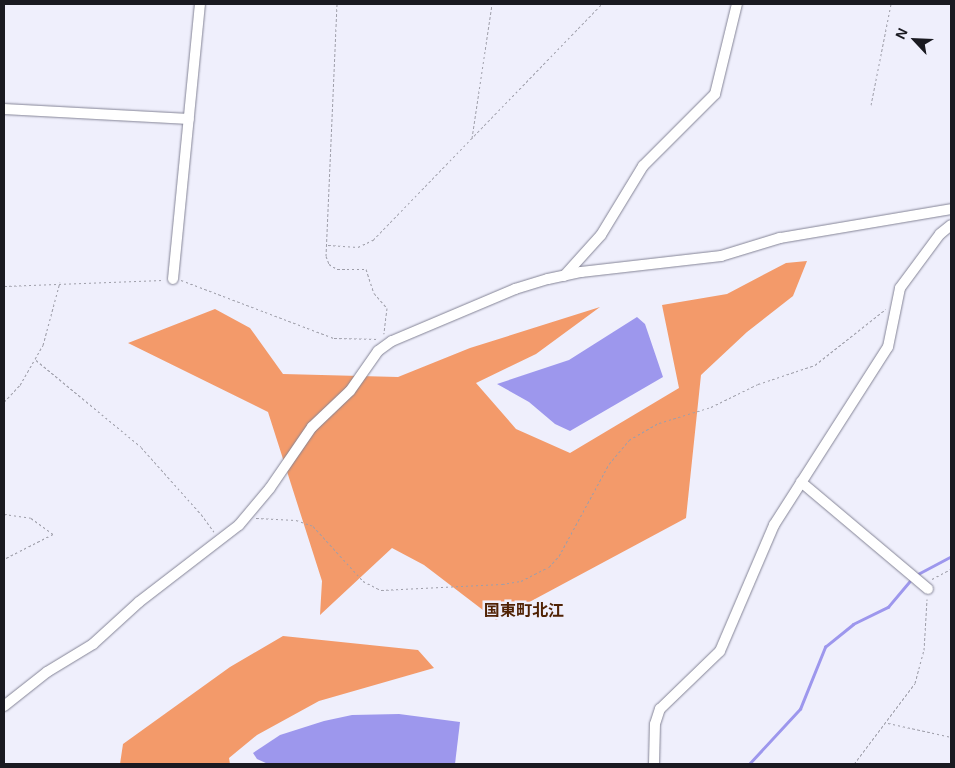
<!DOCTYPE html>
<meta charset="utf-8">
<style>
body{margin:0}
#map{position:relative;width:955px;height:768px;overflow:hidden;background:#efeffc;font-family:Arial,"Noto Sans JP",sans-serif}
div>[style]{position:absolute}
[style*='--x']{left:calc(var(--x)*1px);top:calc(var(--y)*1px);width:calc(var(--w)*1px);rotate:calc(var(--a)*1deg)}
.forest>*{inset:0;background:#f39a6a}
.water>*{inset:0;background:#9d97ed}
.stream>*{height:2.5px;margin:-1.25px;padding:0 1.25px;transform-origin:1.25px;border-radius:1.25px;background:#9d97ed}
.path>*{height:1px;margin-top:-0.5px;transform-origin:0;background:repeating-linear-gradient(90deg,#9e9ea9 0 2.5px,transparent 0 5px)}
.roads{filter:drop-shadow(0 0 1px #848496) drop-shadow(0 0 1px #848496)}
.minor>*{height:10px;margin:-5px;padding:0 5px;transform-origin:5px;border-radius:5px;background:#fff}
span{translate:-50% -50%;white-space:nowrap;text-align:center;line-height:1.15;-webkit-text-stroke:5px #efeffc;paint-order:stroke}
.quarter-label{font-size:16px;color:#502204;font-weight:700}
.frame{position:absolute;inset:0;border:5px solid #1a1a21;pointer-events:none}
.north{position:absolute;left:890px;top:15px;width:50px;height:50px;-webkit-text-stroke:4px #efeffc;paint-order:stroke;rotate:295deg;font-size:14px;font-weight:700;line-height:20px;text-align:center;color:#1a1a21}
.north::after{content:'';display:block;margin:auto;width:18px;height:22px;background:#1a1a21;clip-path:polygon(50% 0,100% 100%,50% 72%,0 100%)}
</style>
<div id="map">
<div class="forest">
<i style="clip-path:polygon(807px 261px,793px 296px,747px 332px,701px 375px,686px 518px,496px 620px,424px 565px,392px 548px,320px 615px,322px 581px,268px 412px,128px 343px,215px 309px,250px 328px,283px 374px,398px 377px,470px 348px,600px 307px,536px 354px,476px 383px,516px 429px,570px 453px,679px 388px,662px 305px,727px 294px,786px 263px)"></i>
<i style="clip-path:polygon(283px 636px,418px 650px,434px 668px,319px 701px,257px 735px,229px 758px,230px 764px,120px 764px,123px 744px,230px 667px)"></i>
</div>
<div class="water">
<i style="clip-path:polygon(637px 317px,645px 324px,663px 377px,570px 431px,555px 424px,529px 402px,497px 384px,569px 360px)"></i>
<i style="clip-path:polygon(399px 714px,460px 722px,455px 764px,268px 764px,257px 759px,253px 753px,280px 735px,324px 721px,352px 715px)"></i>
</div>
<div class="stream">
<i style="--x:916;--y:575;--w:40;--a:-28"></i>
<i style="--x:749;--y:764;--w:75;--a:-47.2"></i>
<i style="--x:800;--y:709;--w:67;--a:-68"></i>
<i style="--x:825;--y:647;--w:36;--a:-39"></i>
<i style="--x:853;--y:624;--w:39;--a:-26"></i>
<i style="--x:888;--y:607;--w:38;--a:-50"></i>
</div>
<div class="path">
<i style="--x:337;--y:4;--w:252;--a:92.5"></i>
<i style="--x:326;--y:256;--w:9;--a:69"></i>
<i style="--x:329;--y:264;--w:9;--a:32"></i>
<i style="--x:337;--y:269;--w:29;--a:0"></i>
<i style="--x:366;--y:269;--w:25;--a:72"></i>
<i style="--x:374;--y:293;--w:20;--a:49"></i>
<i style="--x:387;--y:308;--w:26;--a:97"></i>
<i style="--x:871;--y:105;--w:103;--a:-78.8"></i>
<i style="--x:472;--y:138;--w:135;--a:-81.5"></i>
<i style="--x:328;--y:245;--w:30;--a:4"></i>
<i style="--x:358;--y:247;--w:17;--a:-25"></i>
<i style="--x:373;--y:240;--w:329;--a:-45.9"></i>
<i style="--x:181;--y:280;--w:164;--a:20.8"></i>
<i style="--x:334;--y:338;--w:45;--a:1.3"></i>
<i style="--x:4;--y:286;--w:159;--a:-2.2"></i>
<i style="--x:36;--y:360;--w:136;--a:39.6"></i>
<i style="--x:141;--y:447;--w:90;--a:48.2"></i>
<i style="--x:201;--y:514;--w:22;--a:54"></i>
<i style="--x:4;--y:402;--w:23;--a:-47"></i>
<i style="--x:20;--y:385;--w:46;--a:-60.1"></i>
<i style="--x:43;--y:345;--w:65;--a:-74.9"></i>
<i style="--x:4;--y:514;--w:27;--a:8"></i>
<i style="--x:31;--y:518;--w:27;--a:36"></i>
<i style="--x:53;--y:534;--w:55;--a:153"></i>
<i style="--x:256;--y:518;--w:40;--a:2.9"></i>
<i style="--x:296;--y:520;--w:18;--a:19"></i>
<i style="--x:313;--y:526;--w:74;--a:47.7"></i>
<i style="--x:363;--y:581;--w:20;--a:27"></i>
<i style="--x:381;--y:590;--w:121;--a:-2.8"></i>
<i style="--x:502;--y:584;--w:19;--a:-9"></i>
<i style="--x:521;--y:581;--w:31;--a:-27"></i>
<i style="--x:549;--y:567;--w:15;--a:-48"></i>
<i style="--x:559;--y:556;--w:105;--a:-61.5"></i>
<i style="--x:609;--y:464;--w:31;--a:-50"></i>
<i style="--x:629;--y:440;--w:34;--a:-30"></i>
<i style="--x:659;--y:423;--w:54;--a:-17.1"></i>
<i style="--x:711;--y:407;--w:52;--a:-26.1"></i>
<i style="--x:758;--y:384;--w:60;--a:-18.4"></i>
<i style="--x:815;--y:365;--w:90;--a:-38.3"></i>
<i style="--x:932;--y:579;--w:21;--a:-28"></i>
<i style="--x:888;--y:723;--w:65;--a:12.5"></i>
<i style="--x:854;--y:764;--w:101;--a:-53"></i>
<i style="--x:915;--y:683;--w:34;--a:-75"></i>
<i style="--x:924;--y:650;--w:51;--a:-86.6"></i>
</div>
<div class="roads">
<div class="minor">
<i style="--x:4;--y:109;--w:185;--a:3.1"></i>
<i style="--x:564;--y:276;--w:55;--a:-47.9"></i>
<i style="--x:601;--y:235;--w:81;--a:-58.7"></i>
<i style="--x:643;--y:166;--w:102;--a:-45"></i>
<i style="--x:715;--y:94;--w:93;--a:-76.3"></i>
<i style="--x:173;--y:279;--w:276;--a:-84.4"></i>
<i style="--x:801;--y:482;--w:166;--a:40.1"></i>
<i style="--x:4;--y:706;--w:55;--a:-38.3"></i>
<i style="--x:47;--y:672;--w:54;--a:-31.3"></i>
<i style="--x:93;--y:644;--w:62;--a:-42.4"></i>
<i style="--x:139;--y:602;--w:126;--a:-37.6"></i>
<i style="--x:239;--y:525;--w:48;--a:-50"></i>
<i style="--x:270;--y:488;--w:74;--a:-55.5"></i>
<i style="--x:312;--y:427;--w:52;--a:-43.5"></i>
<i style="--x:350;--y:391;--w:49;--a:-55"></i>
<i style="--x:378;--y:351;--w:17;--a:-36"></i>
<i style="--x:392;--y:341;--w:134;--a:-22.9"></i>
<i style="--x:515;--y:289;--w:34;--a:-17"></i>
<i style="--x:548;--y:279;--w:34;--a:-12"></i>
<i style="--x:581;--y:272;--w:141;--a:-6.5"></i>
<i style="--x:721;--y:256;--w:62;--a:-17"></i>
<i style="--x:780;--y:238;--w:173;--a:-9.6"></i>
<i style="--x:654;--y:764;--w:40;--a:-88.6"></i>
<i style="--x:655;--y:724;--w:16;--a:-72"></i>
<i style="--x:660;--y:709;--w:83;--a:-44"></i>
<i style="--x:720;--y:651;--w:137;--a:-66.8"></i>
<i style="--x:774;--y:525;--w:211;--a:-57.4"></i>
<i style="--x:888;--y:347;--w:60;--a:-78.5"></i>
<i style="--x:900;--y:288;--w:67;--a:-53.5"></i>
<i style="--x:940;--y:234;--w:14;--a:-39"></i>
</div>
</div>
<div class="quarter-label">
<span style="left:524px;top:611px">国東町北江</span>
</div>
<div class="frame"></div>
<div class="north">N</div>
</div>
